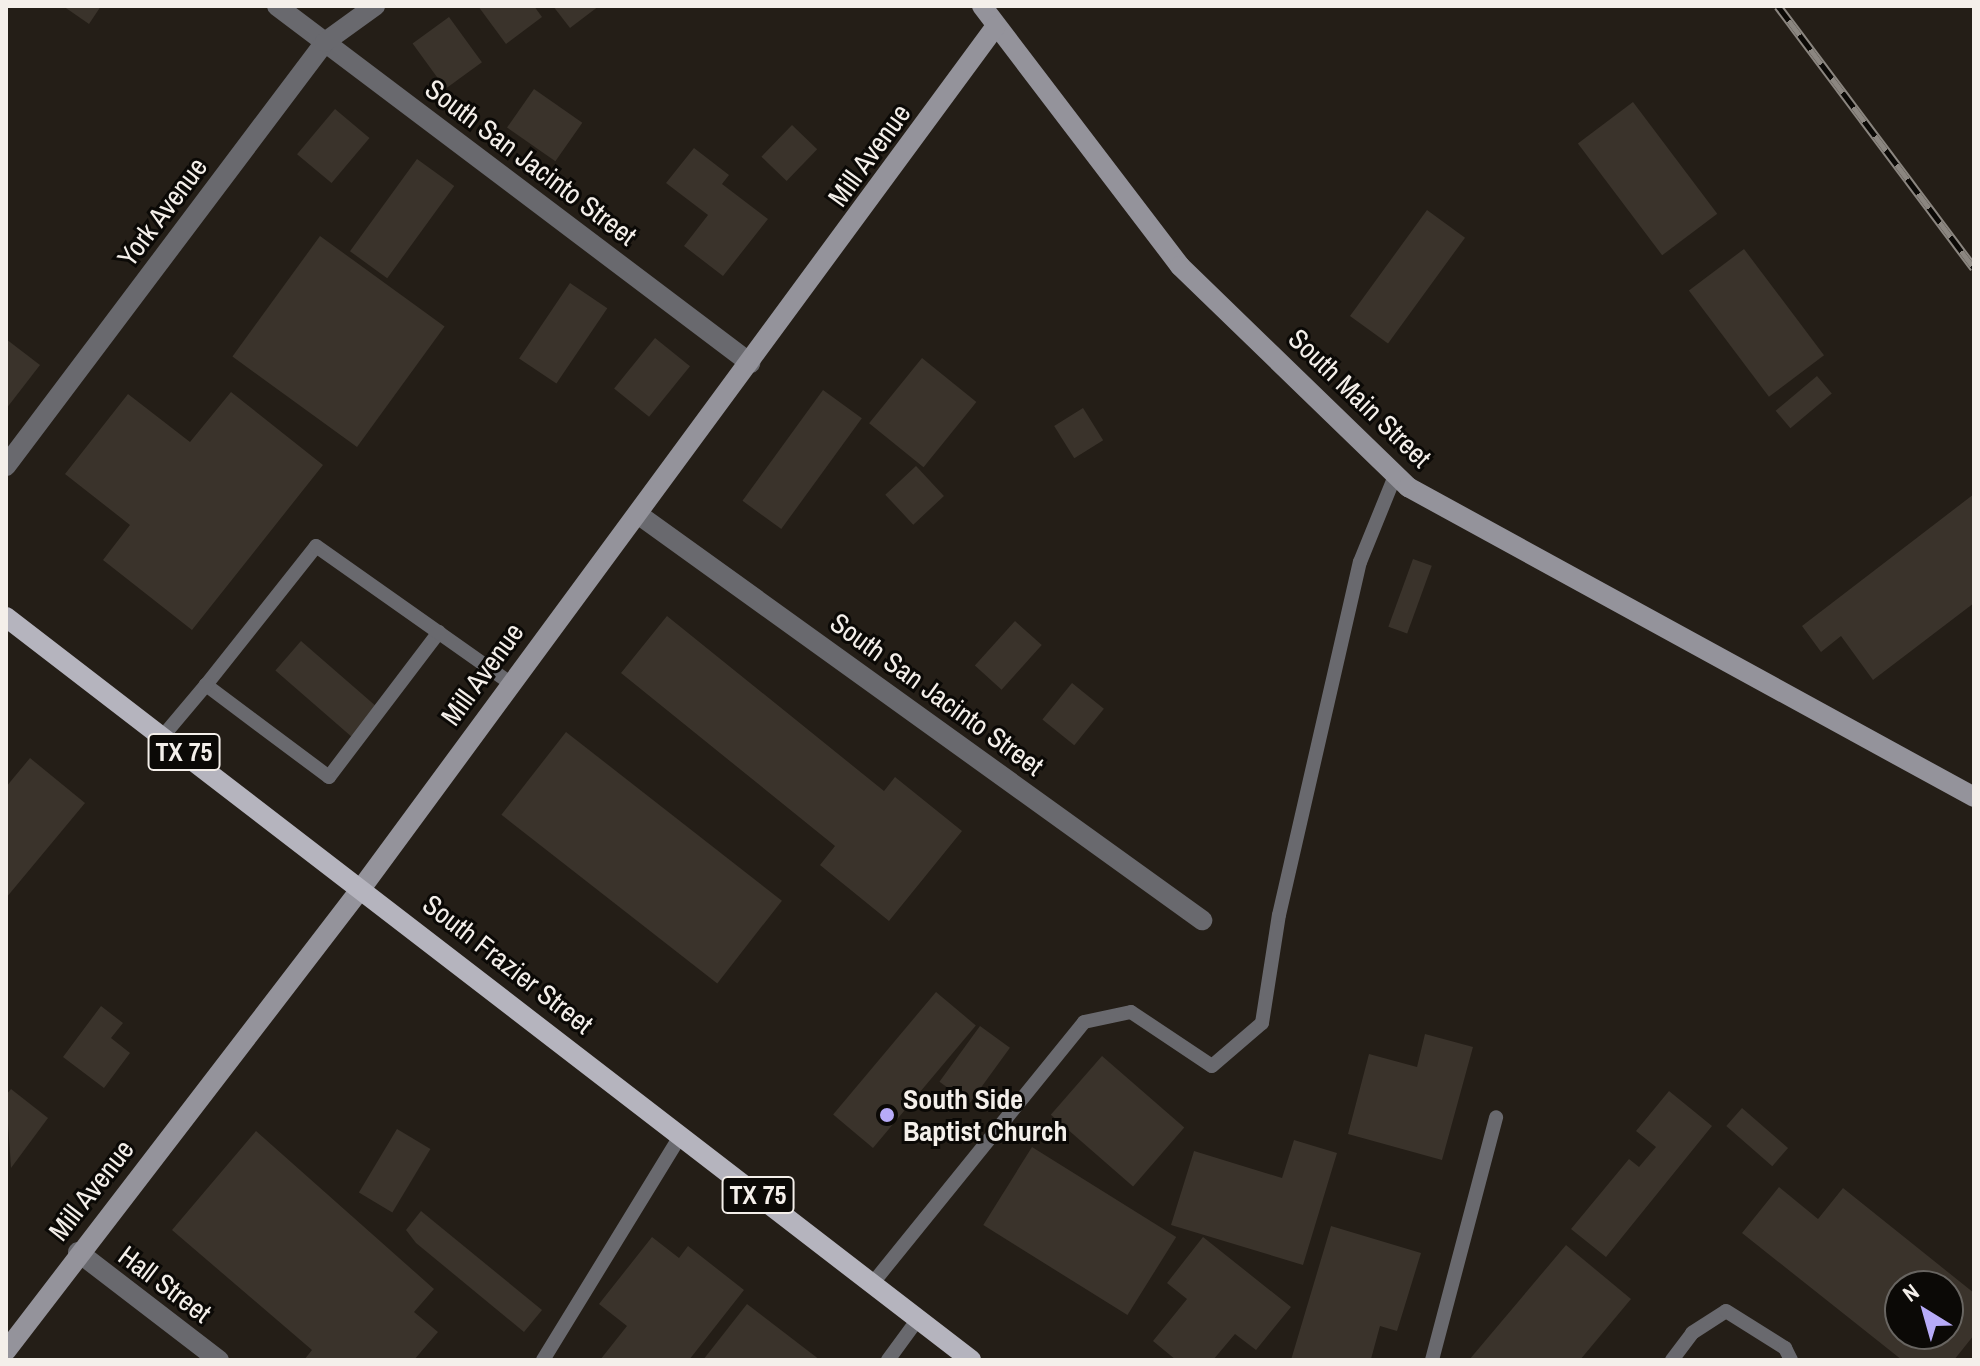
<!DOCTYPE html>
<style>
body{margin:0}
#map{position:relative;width:1980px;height:1366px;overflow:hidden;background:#241e17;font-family:"Archivo Narrow",sans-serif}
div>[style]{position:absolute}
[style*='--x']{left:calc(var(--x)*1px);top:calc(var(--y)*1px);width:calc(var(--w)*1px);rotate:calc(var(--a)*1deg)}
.building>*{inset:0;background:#3a332b;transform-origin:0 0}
.lane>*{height:14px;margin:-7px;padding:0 7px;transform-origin:7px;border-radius:7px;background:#69696e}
.street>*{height:20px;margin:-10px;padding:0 10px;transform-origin:10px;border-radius:10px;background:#69696e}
.secondary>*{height:20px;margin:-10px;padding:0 10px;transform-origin:10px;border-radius:10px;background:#94939b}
.primary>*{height:20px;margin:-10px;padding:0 10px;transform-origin:10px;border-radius:10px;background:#b5b4be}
.rail>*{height:9px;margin-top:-4.5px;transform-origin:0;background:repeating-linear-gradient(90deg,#0b0906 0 18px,#8b8680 0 36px);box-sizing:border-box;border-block:2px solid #8b8680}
.dots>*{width:22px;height:22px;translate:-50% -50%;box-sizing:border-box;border:4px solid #0b0906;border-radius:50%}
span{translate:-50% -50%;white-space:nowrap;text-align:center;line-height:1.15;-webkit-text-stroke:6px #0b0906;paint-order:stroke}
.shield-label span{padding:2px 6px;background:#0b0906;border:2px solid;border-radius:6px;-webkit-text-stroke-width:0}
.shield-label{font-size:26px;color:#f4efea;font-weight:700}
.street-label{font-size:28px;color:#f4efea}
.poi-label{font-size:28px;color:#f4efea;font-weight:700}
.left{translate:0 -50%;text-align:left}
.frame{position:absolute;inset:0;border:8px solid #f4efea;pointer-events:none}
.north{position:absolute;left:1884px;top:1270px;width:80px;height:80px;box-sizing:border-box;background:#0b0906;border:2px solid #686561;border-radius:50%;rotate:323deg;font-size:22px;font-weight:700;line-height:32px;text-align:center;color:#f4efea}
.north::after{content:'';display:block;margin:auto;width:28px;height:36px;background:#b7abf8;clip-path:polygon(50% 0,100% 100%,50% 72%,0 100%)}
</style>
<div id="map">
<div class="building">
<i style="clip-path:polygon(63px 6px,101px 6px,89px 24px)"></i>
<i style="clip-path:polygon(478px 6px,534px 6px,542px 17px,506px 44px)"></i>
<i style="clip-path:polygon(553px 6px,599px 6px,570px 28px)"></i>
<i style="left:449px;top:17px;width:56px;height:45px;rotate:54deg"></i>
<i style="left:534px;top:89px;width:59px;height:47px;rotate:35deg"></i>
<i style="left:1633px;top:102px;width:140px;height:69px;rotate:53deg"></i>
<i style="left:335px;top:109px;width:45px;height:59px;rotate:40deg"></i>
<i style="left:792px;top:125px;width:35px;height:44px;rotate:44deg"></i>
<i style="clip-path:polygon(694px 148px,729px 175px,722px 184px,768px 219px,723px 276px,684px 246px,708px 215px,666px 183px)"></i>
<i style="left:417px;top:159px;width:46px;height:114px;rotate:36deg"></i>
<i style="left:1427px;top:210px;width:47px;height:131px;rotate:36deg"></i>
<i style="left:320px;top:236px;width:154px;height:149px;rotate:36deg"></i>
<i style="left:1744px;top:249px;width:133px;height:69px;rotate:53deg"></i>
<i style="left:570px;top:283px;width:45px;height:91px;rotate:34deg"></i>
<i style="left:655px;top:338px;width:45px;height:65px;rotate:39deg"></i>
<i style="clip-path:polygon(6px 339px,40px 365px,6px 409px)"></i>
<i style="left:922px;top:358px;width:70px;height:84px;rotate:39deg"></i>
<i style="left:1817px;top:376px;width:23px;height:54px;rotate:50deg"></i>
<i style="left:823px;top:390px;width:48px;height:137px;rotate:36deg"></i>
<i style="clip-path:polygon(231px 392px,323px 465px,192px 630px,103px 560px,130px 525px,65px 474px,128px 394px,190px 442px)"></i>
<i style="left:1083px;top:408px;width:38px;height:34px;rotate:58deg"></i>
<i style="left:916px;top:466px;width:41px;height:42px;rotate:47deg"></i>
<i style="clip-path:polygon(1974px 494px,1974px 603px,1873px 680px,1841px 636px,1821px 652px,1802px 626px)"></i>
<i style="left:1413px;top:559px;width:20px;height:72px;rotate:20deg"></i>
<i style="clip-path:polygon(667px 616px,884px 791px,895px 777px,962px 831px,889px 921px,820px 865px,835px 846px,621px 673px)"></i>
<i style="left:1015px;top:621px;width:36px;height:60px;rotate:42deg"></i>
<i style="left:301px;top:641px;width:101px;height:39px;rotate:41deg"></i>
<i style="left:1072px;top:683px;width:41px;height:47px;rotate:39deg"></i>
<i style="left:566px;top:732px;width:274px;height:105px;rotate:38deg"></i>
<i style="clip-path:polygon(30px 758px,85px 803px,6px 898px,6px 787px)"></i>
<i style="left:936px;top:992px;width:52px;height:160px;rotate:40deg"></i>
<i style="clip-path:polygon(101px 1006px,123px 1023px,111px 1038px,130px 1053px,104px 1088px,63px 1057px)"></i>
<i style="left:980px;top:1026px;width:37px;height:69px;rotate:36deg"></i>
<i style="clip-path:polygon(1425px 1034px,1473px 1047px,1442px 1160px,1348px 1134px,1369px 1054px,1417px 1067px)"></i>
<i style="left:1102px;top:1056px;width:109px;height:78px;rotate:41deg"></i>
<i style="clip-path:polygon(11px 1089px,48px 1118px,11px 1168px,6px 1095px)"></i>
<i style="clip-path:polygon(1669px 1091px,1712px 1126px,1606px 1257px,1571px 1229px,1629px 1159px,1639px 1167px,1656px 1147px,1636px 1131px)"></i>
<i style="left:1742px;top:1108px;width:61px;height:24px;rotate:41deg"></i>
<i style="left:397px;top:1129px;width:39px;height:74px;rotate:31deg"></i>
<i style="clip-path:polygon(256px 1131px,434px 1289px,414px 1312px,438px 1332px,414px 1360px,304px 1360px,312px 1350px,172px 1230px)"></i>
<i style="clip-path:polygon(1294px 1140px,1337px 1153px,1303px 1265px,1171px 1225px,1194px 1151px,1282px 1178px)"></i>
<i style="left:1032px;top:1147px;width:170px;height:92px;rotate:32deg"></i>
<i style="clip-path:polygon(evenodd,1779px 1187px,1818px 1219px,1843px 1188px,1974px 1293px,1974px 1335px,1954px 1360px,1902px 1360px,1742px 1233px,1779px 1187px,1900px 1286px,1948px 1286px,1948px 1334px,1900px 1334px,1900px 1286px)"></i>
<i style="clip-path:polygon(421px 1211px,542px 1310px,524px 1332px,416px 1243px,406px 1230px)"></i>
<i style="clip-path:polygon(1331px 1226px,1421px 1253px,1397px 1331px,1380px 1326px,1371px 1359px,1291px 1360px)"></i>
<i style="clip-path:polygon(652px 1237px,679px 1258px,688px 1246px,744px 1290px,689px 1360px,600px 1360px,627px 1326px,599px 1304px)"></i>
<i style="clip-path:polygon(1203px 1237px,1291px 1307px,1256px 1350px,1235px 1334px,1213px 1360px,1176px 1360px,1153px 1341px,1187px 1299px,1167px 1283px)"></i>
<i style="clip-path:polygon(1566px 1245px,1631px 1299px,1580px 1360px,1469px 1360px)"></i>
<i style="clip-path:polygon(747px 1304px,820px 1360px,703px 1360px)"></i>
</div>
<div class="lane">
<i style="--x:439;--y:632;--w:182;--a:127.2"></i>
<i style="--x:329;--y:777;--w:154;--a:-143.2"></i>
<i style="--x:206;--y:685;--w:177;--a:-51.6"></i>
<i style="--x:316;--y:546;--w:236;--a:35.2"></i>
<i style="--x:163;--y:736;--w:67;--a:-49.9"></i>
<i style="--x:872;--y:1284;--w:337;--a:-51"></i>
<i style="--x:1084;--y:1022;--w:48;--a:-12"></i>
<i style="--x:1131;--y:1012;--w:97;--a:33.7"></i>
<i style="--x:1212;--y:1066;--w:66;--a:-40.7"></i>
<i style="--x:1262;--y:1023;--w:109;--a:-81.1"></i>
<i style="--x:1279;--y:915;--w:362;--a:-77.1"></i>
<i style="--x:1360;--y:562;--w:93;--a:-67.9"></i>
<i style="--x:543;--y:1360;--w:263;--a:-58.5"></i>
<i style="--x:888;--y:1360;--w:51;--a:-53.8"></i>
<i style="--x:1432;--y:1360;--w:251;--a:-75.2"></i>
<i style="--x:1672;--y:1360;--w:34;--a:-53"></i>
<i style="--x:1692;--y:1333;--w:40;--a:-32.9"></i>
<i style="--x:1726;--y:1311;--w:70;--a:32.1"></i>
<i style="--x:1785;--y:1348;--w:13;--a:63"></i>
</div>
<div class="street">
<i style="--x:277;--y:6;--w:593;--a:37.04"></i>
<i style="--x:6;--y:466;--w:531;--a:-53.04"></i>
<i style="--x:325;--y:42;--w:62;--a:-35.8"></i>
<i style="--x:639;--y:515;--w:694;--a:35.73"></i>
<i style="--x:78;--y:1252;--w:178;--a:37.5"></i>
</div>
<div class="secondary">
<i style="--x:982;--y:6;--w:327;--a:52.7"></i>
<i style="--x:1180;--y:266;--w:318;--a:44.1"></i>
<i style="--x:1408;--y:487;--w:645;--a:28.71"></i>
<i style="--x:6;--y:1351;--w:586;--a:-52.49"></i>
<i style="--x:363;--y:886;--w:1068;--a:-53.65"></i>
</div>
<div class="primary">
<i style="--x:6;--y:617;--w:1218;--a:37.59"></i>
</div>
<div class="rail">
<i style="--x:1778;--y:6;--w:327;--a:53.2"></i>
</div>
<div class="dots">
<i style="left:887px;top:1115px;background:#b7abf8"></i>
</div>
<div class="shield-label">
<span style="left:184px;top:752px">TX 75</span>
<span style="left:758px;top:1195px">TX 75</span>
</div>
<div class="street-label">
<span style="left:869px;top:155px;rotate:-54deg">Mill Avenue</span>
<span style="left:531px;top:162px;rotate:37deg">South San Jacinto Street</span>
<span style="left:162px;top:212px;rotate:-53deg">York Avenue</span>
<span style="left:1360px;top:398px;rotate:44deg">South Main Street</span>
<span style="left:482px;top:674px;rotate:-54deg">Mill Avenue</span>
<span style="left:937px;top:694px;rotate:36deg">South San Jacinto Street</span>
<span style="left:508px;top:964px;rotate:38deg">South Frazier Street</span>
<span style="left:91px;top:1190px;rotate:-52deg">Mill Avenue</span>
<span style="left:165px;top:1284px;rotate:37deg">Hall Street</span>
</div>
<div class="poi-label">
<span class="left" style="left:903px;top:1115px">South Side<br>Baptist Church</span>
</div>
<div class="frame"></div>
<div class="north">N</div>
</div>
